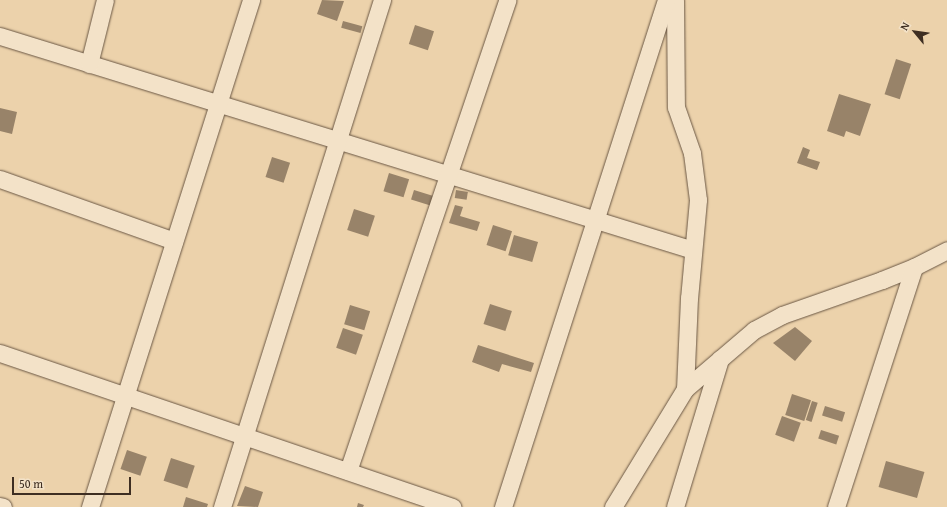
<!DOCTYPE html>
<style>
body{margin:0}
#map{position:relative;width:947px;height:507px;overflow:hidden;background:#ecd2ab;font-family:"Gentium Book Plus",serif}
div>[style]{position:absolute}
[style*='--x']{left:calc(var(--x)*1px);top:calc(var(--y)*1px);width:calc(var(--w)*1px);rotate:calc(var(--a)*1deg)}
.building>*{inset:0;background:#988369;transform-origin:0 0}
.roads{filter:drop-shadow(0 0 1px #6a5744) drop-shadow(0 0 1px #6a5744)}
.street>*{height:17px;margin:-8.5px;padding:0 8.5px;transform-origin:8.5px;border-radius:8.5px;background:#f3e2c8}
span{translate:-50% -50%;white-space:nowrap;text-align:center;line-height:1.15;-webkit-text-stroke:4px #f3e2c8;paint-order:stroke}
.north{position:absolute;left:895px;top:12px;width:40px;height:40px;-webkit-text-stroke:3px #f3e2c8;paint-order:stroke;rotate:299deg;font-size:11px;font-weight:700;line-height:16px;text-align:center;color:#3e2e22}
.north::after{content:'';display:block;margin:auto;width:14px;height:18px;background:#3e2e22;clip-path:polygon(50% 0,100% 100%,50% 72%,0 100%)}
.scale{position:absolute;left:12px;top:477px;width:119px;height:18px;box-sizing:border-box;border:2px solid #3e2e22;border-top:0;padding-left:5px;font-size:12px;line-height:14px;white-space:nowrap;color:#3e2e22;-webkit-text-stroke:3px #f3e2c8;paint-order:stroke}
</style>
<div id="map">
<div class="building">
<i style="clip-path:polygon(322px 0,344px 1px,337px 21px,317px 14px)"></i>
<i style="left:343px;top:21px;width:20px;height:7px;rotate:15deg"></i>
<i style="left:415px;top:25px;width:20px;height:20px;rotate:18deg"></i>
<i style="left:896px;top:59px;width:16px;height:37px;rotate:18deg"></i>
<i style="clip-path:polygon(839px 94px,871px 104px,860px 136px,846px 131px,844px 137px,827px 131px)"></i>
<i style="clip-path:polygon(0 108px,17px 112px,12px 134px,0 131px)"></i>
<i style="clip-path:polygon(803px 147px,810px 150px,807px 158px,820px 162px,817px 170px,797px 163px)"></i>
<i style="left:272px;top:157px;width:19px;height:21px;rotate:18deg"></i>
<i style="left:389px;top:173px;width:21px;height:19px;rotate:17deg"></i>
<i style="left:414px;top:190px;width:21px;height:10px;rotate:17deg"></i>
<i style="left:456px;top:190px;width:12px;height:8px;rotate:9deg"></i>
<i style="clip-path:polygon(455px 205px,463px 207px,460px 216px,480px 222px,477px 231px,449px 223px)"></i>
<i style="left:354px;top:209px;width:22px;height:22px;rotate:18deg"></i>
<i style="left:493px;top:225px;width:20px;height:21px;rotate:18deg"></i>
<i style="left:514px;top:235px;width:25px;height:21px;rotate:16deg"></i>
<i style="left:490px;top:304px;width:23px;height:21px;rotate:18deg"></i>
<i style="left:350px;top:305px;width:21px;height:20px;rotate:17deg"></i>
<i style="clip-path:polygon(795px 327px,812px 341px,795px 361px,773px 343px)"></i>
<i style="left:343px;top:328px;width:21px;height:21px;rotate:19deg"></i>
<i style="clip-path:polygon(478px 345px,534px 363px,531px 372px,502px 364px,499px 372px,472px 362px)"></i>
<i style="left:792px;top:394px;width:20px;height:22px;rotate:18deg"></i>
<i style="left:812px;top:401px;width:6px;height:20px;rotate:18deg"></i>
<i style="left:825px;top:406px;width:21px;height:10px;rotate:17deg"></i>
<i style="left:782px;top:416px;width:20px;height:20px;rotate:20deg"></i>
<i style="left:821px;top:430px;width:19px;height:9px;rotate:18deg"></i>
<i style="left:127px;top:450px;width:21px;height:20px;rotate:19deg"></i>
<i style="left:171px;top:458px;width:25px;height:24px;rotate:18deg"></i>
<i style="left:886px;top:461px;width:40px;height:27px;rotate:16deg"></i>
<i style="clip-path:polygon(245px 486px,263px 492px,258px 507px,237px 506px)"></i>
<i style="clip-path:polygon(186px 497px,208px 504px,207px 507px,183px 507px)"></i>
<i style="clip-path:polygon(358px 503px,364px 505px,363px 507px,357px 507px)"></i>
</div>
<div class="roads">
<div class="street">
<i style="--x:675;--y:0;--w:107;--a:89.5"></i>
<i style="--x:676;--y:107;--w:49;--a:70.8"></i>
<i style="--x:692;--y:153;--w:47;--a:82.7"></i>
<i style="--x:698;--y:200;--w:98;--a:95.2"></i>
<i style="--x:689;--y:298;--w:91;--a:92.5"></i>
<i style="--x:0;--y:36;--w:725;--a:17.16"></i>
<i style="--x:89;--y:64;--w:66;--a:-76"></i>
<i style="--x:0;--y:179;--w:185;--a:19.6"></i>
<i style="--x:0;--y:353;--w:478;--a:18.8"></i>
<i style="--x:348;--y:471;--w:497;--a:-71.3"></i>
<i style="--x:0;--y:506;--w:3;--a:18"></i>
<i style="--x:90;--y:507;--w:532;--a:-72.38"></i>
<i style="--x:222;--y:507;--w:532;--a:-72.49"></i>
<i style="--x:503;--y:507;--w:533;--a:-72.18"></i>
<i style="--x:613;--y:507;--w:138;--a:-58.6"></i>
<i style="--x:685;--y:389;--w:91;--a:-40.5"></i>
<i style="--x:754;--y:330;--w:32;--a:-28"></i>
<i style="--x:782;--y:315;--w:106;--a:-19.3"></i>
<i style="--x:882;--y:280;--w:35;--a:-22"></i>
<i style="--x:914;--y:267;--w:37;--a:-27"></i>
<i style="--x:675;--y:507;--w:155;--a:-73.1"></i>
<i style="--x:836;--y:507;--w:252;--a:-72"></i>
</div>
</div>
<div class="north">N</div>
<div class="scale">50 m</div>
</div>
